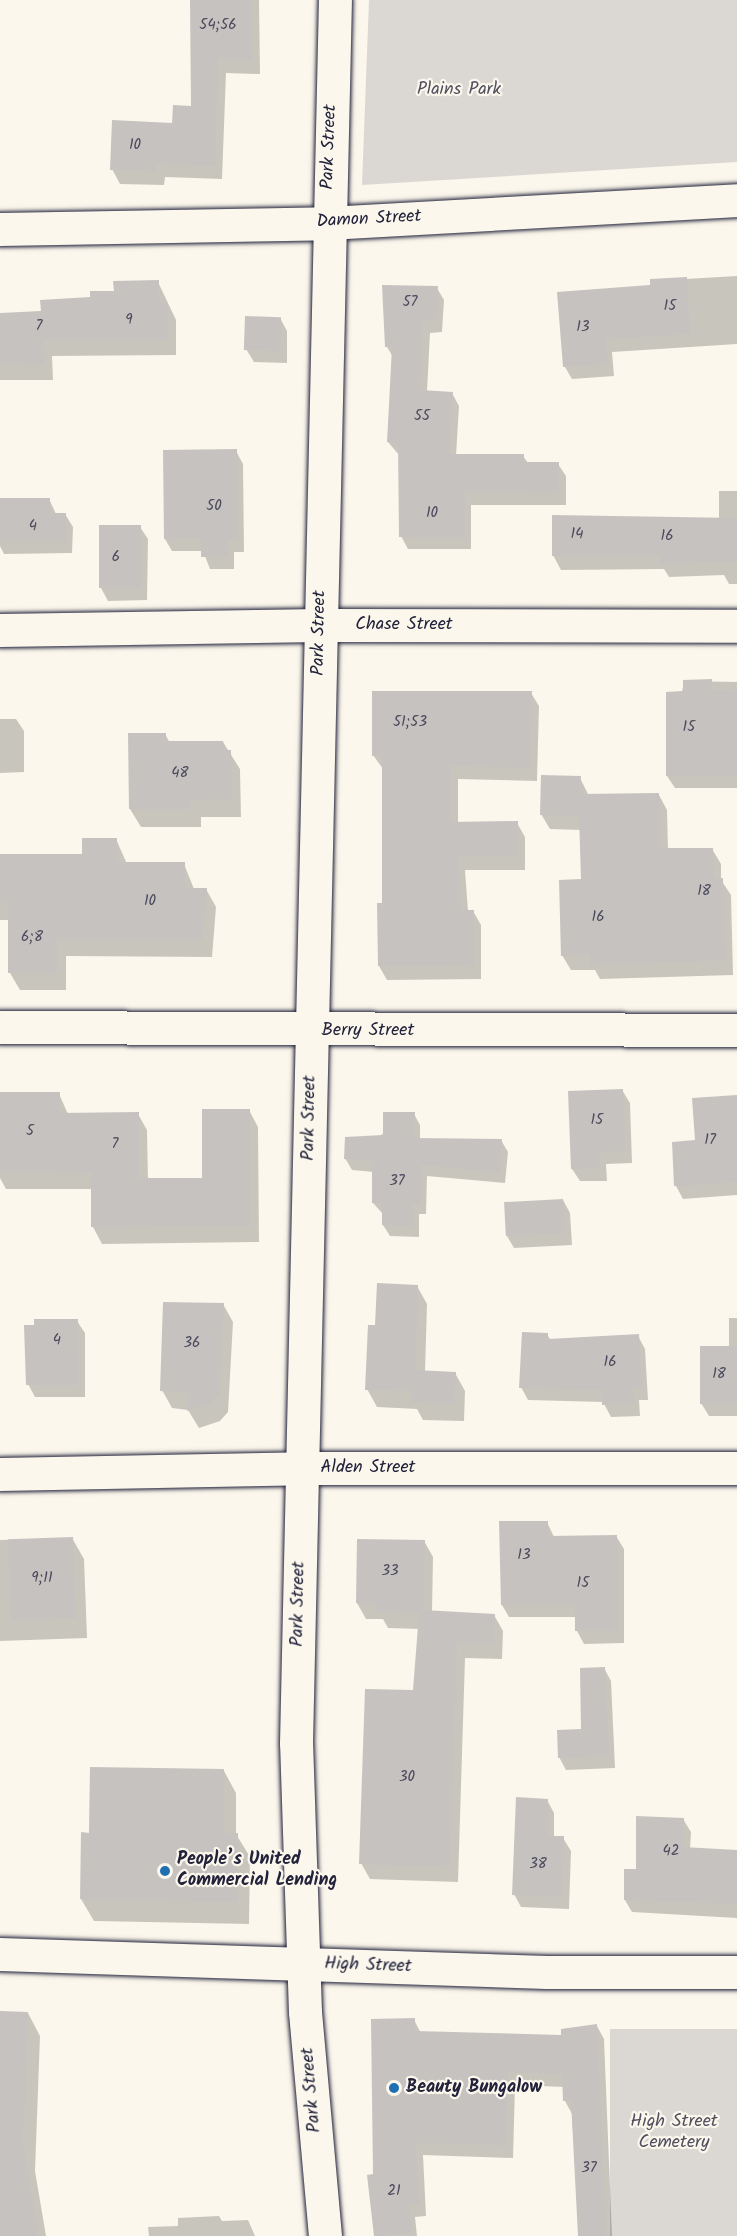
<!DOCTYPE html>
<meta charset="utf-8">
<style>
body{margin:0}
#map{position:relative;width:737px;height:2236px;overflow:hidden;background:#fbf7ec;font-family:Kalam,sans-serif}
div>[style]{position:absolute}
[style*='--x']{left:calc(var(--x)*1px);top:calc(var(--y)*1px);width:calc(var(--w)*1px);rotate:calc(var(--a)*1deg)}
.green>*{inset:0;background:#dbd8d3;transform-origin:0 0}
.shadow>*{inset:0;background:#0003}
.building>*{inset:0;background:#c6c2c0;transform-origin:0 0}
.roads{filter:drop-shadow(0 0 2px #22223b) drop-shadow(0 0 2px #22223b)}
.minor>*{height:33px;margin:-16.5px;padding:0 16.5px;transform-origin:16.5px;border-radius:16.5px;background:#fbf7ec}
.major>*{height:33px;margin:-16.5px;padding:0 16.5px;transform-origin:16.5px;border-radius:16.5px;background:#fbf7ec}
.dots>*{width:16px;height:16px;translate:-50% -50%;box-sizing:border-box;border:3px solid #fbf7ec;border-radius:50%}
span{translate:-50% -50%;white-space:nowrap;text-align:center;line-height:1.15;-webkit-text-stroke:4.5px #fbf7ec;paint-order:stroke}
.number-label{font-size:15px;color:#4b4a5c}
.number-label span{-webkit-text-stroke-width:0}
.park-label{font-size:18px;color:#505061}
.street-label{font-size:18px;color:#22223b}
.poi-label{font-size:18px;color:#22223b;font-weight:700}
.left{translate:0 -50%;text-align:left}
</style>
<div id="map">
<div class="green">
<i style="clip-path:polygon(369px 0,737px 0,737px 162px,362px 185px)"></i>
<i style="left:737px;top:2029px;width:207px;height:127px;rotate:90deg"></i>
</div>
<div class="shadow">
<i style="clip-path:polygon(198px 0,259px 0,260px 74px,226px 73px,222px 179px,165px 177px,164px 185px,120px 184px,112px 169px,193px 107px)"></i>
<i style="clip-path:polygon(737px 276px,737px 344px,612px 352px,614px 376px,572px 379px,565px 367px,652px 287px,651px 281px)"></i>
<i style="clip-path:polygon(158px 282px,176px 320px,176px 355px,52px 356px,53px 380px,0 380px,0 315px,42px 313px)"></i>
<i style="clip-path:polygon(384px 286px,437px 288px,444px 300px,442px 332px,430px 333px,427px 392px,452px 393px,459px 406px,456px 456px,523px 456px,528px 463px,558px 464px,566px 476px,566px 505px,471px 505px,471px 549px,408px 549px,401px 536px,399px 455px,388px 442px,393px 357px,387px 347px)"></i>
<i style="clip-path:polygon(280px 318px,287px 331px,287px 363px,254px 362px,246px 349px)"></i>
<i style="clip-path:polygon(236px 451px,243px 464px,244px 552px,234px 552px,234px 569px,210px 569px,203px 551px,172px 551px,165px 539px)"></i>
<i style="clip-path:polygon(719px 491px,737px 491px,737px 584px,729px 584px,724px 575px,669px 577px,664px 569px,561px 570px,553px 555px,719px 520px)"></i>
<i style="clip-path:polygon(49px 499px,56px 514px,65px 514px,73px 527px,72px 553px,4px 554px,0 546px,0 500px)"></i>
<i style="clip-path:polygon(140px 527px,148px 539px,147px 600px,108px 601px,101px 588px)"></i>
<i style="clip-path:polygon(684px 681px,737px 682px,737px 788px,675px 788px,667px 776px)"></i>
<i style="clip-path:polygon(531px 693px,539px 706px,537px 781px,458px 779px,458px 823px,517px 823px,525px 837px,525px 870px,465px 870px,468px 911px,473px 911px,481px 925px,481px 979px,387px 980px,379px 966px,384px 904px,383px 769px,373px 755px)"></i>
<i style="clip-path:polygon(0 719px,16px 719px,24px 731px,24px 772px,0 773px)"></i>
<i style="clip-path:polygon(165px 734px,170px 743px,223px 742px,240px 769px,241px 817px,201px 817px,201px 827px,141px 827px,130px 809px,129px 735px)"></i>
<i style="clip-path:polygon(580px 778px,589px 796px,659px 795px,667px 810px,668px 849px,712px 849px,721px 864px,721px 880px,731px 895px,733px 975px,600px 979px,595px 970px,571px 970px,562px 955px,582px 881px,581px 830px,550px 829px,541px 814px)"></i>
<i style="clip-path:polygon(116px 839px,127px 864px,184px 864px,194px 889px,206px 889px,216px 907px,212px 957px,66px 956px,66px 990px,20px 990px,10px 973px,10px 920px,0 920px,0 856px,84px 855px)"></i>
<i style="clip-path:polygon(622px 1090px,630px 1103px,632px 1163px,606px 1164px,607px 1181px,580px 1181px,572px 1169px)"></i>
<i style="clip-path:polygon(0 1093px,59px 1094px,68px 1114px,138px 1114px,147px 1130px,148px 1180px,204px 1179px,249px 1110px,258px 1127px,259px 1242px,102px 1244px,93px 1227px,92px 1189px,6px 1189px,0 1178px)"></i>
<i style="clip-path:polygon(737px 1097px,737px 1195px,683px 1199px,676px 1186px,673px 1143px,697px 1142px)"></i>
<i style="clip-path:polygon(414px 1114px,420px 1125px,420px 1140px,501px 1140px,508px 1152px,505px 1183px,427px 1176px,426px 1214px,419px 1214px,419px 1237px,390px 1236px,383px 1225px,383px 1214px,373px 1203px,374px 1172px,352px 1170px,345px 1158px)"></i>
<i style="clip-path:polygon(563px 1200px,570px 1213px,572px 1245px,514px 1248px,507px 1236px)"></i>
<i style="clip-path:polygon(417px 1286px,427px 1304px,425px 1372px,455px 1373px,465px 1391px,464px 1421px,423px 1420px,417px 1409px,377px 1407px,367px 1389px,377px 1327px)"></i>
<i style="clip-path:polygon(223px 1304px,233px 1322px,228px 1412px,220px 1421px,199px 1428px,188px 1410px,172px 1408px,162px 1390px)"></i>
<i style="clip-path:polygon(729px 1318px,737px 1318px,737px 1416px,709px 1416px,701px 1403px,729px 1348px)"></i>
<i style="clip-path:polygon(77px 1321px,85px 1333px,85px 1397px,35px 1397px,28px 1384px)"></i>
<i style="clip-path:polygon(547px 1334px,551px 1341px,638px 1336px,645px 1349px,648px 1400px,639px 1400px,640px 1416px,611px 1417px,603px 1402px,528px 1400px,521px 1387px)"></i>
<i style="clip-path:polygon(547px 1522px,554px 1537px,616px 1536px,624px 1549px,624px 1643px,584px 1644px,577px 1631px,577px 1617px,509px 1617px,502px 1605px)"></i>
<i style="clip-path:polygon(72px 1538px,84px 1559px,87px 1638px,0 1641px,0 1540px)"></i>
<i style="clip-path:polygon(424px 1541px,433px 1557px,432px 1612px,494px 1615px,503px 1631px,502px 1659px,465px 1658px,458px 1882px,370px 1879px,361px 1863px,414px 1692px,420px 1629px,388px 1628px,383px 1619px,366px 1619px,357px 1603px)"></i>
<i style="clip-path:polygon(604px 1668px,611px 1681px,615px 1768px,566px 1770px,559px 1757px,583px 1730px)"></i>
<i style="clip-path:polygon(224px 1771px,236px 1793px,236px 1834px,250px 1857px,249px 1924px,94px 1921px,81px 1899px,91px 1834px)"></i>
<i style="clip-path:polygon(547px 1800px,554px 1813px,554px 1838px,563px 1838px,571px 1851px,569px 1909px,521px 1907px,514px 1894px)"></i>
<i style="clip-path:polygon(683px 1819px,691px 1832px,690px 1849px,737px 1851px,737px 1918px,632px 1912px,625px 1900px,637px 1871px)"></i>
<i style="clip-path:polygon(0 2013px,28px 2013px,40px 2036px,35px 2171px,46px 2236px,0 2236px)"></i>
<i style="clip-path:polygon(414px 2020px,421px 2033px,563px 2037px,597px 2026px,604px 2039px,612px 2236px,579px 2236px,572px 2114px,565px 2101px,564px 2087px,515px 2085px,513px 2158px,423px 2155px,426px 2216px,415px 2217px,417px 2236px,375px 2236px,369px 2176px,375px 2176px)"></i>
<i style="clip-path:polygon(219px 2216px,222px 2221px,248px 2220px,255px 2236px,149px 2236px,148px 2227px,178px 2226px,178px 2218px)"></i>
</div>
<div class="building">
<i style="clip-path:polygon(190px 0,252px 0,252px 60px,218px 59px,215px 166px,157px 164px,157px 171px,110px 170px,112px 120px,172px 123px,173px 105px,191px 106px)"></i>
<i style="clip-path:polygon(687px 277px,690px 334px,606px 339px,608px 364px,563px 367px,557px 292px,650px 285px,650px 279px)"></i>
<i style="clip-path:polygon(159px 280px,159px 302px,167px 303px,168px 339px,44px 340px,45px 365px,0 364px,0 313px,41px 311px,40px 300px,90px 297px,90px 291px,114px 291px,113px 281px)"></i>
<i style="clip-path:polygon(382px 285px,438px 286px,436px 320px,423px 321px,420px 390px,453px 392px,449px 454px,524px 454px,524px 462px,559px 462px,559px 493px,465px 492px,465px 537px,399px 537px,398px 443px,387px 442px,392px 347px,385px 347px)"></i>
<i style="left:245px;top:316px;width:36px;height:34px;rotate:2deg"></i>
<i style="clip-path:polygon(237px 449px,238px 539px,228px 539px,228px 557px,201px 557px,201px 538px,164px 539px,163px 450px)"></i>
<i style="clip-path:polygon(0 498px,50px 498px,50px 513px,66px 513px,66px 541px,0 541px)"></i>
<i style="clip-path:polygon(552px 515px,737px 518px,737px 561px,659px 564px,659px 555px,552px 556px)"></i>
<i style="left:141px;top:525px;width:63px;height:42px;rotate:90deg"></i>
<i style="clip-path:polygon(712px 679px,712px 690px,737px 689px,737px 776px,666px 776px,666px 692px,683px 691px,683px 680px)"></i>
<i style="clip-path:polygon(372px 691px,532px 691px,530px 768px,451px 766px,451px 822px,518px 821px,518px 856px,458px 856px,461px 910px,474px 910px,474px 965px,378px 966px,377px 903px,382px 903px,382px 756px,372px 756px)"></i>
<i style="clip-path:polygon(128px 733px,166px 733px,166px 741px,223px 741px,224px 750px,231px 750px,232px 799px,191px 800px,191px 809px,129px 809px)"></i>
<i style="clip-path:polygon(541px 775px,581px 776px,580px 794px,659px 793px,660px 848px,713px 848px,714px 879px,723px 878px,725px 960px,590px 965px,590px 955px,561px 956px,559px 880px,581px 879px,579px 816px,540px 815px)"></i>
<i style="clip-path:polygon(82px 838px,117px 838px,117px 862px,185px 862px,185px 888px,207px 888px,202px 940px,57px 939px,57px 973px,8px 973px,8px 903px,0 903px,0 854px,82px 854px)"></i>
<i style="clip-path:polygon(623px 1089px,625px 1151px,600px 1152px,600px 1168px,571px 1169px,568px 1091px)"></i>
<i style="clip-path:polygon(0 1092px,60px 1092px,59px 1113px,139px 1112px,139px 1178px,202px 1178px,202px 1109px,250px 1109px,250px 1226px,91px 1227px,91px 1173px,0 1172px)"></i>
<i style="clip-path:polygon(737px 1095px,737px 1182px,674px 1186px,672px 1142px,695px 1140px,692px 1098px)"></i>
<i style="clip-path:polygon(383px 1112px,415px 1112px,414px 1138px,502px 1139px,499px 1172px,421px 1165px,421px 1203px,413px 1203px,413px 1226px,382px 1225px,382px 1203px,372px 1203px,372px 1161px,344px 1159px,345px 1137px,383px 1135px)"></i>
<i style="left:563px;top:1199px;width:34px;height:59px;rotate:87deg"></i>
<i style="clip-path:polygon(377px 1283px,418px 1285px,415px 1370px,456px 1372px,454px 1404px,411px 1402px,412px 1391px,365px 1390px,368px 1325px,375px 1325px)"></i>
<i style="clip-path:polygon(163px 1302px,224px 1303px,219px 1394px,210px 1403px,187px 1411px,189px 1393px,160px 1391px)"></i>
<i style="clip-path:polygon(34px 1319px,78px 1319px,79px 1385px,26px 1385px,24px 1325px,34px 1325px)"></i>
<i style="clip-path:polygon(522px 1332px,548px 1333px,548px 1339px,639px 1334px,642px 1388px,633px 1388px,634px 1403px,602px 1405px,602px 1390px,519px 1388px)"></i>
<i style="left:700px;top:1346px;width:37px;height:58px"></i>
<i style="clip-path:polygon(499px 1521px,548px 1521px,548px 1536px,617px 1535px,618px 1631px,575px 1631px,575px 1605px,501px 1605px)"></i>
<i style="left:73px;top:1537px;width:81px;height:65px;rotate:88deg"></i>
<i style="clip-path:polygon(357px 1539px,425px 1540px,423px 1610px,495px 1614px,494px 1644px,457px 1643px,450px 1867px,359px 1864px,365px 1689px,413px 1690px,419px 1613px,377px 1612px,378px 1604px,356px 1603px)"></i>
<i style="clip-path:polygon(605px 1667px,609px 1756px,558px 1758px,557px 1730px,581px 1729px,580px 1668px)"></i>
<i style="clip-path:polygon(90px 1767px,224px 1769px,223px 1833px,238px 1833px,237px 1902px,80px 1899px,81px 1832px,89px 1833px)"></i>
<i style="clip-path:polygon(516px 1797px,548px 1799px,547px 1836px,564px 1836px,562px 1897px,512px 1895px)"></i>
<i style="clip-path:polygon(636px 1816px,684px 1818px,683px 1847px,737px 1850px,737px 1904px,624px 1900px,624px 1869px,636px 1869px)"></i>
<i style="clip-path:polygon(0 2011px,28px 2012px,24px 2131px,21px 2131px,38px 2236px,0 2236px)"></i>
<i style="clip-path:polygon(415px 2018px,415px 2031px,561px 2035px,561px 2029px,597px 2024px,606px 2236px,578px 2236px,571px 2101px,563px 2101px,562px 2074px,508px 2072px,506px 2145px,416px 2143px,419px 2204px,409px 2204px,412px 2233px,374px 2236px,367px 2175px,373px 2174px,371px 2019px)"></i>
</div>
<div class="roads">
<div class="minor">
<i style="--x:0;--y:229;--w:328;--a:-1"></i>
<i style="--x:328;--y:223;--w:410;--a:-3.2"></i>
<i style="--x:0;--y:630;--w:320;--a:-0.9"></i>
<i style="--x:320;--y:625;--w:417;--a:0.1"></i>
<i style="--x:0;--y:1027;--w:737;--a:0.23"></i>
<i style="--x:0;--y:1474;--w:302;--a:-1.1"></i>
<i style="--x:302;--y:1468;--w:435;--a:0"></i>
<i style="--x:325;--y:2236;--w:225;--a:-95.1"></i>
<i style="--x:305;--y:2012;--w:269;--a:-91.9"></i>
<i style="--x:296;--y:1743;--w:1743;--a:-88.72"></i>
</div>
<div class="major">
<i style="--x:0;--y:1954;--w:547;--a:1.88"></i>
<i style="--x:547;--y:1972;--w:190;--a:0"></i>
</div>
</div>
<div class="dots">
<i style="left:165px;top:1871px;background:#1f6fb2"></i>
<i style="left:394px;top:2088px;background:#1f6fb2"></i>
</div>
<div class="number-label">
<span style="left:218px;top:26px">54;56</span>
<span style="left:135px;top:146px">10</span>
<span style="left:410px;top:303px">57</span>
<span style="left:670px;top:307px">15</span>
<span style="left:129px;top:321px">9</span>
<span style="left:39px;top:327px">7</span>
<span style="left:583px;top:328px">13</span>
<span style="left:422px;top:417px">55</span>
<span style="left:214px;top:507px">50</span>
<span style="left:432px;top:514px">10</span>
<span style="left:33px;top:527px">4</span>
<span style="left:577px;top:535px">14</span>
<span style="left:667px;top:537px">16</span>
<span style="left:116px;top:558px">6</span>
<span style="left:410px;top:723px">51;53</span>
<span style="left:689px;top:728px">15</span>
<span style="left:180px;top:774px">48</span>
<span style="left:704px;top:892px">18</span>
<span style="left:150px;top:902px">10</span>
<span style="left:598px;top:918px">16</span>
<span style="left:32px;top:938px">6;8</span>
<span style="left:597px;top:1121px">15</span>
<span style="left:30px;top:1132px">5</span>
<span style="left:710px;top:1141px">17</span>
<span style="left:115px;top:1145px">7</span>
<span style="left:397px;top:1182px">37</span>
<span style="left:57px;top:1341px">4</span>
<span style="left:192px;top:1344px">36</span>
<span style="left:610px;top:1363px">16</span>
<span style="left:719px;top:1375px">18</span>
<span style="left:524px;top:1556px">13</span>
<span style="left:390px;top:1572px">33</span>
<span style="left:42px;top:1579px">9;11</span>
<span style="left:583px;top:1584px">15</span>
<span style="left:407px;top:1778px">30</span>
<span style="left:671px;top:1852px">42</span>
<span style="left:538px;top:1865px">38</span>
<span style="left:589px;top:2169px">37</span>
<span style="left:394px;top:2192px">21</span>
</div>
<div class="park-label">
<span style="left:459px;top:90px">Plains Park</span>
<span style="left:674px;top:2133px">High Street<br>Cemetery</span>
</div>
<div class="street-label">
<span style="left:330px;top:147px;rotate:-88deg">Park Street</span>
<span style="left:369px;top:220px;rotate:-3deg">Damon Street</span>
<span style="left:404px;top:625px">Chase Street</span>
<span style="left:320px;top:633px;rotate:-89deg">Park Street</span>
<span style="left:368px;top:1031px">Berry Street</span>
<span style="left:310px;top:1118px;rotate:-89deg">Park Street</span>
<span style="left:368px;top:1468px">Alden Street</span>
<span style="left:299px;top:1604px;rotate:-89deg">Park Street</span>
<span style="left:368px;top:1966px;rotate:2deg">High Street</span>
<span style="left:312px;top:2090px;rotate:-95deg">Park Street</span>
</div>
<div class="poi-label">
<span class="left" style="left:177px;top:1871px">People’s United<br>Commercial Lending</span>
<span class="left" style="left:406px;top:2088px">Beauty Bungalow</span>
</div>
</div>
